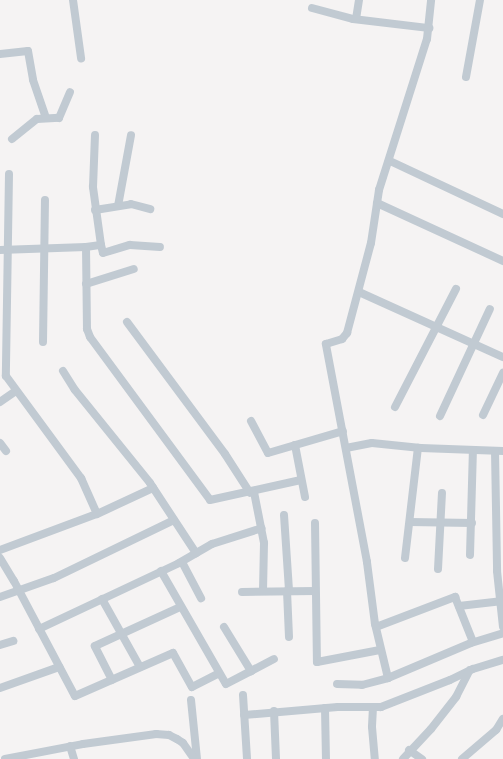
<!DOCTYPE html>
<style>
body{margin:0}
#map{position:relative;width:503px;height:759px;overflow:hidden;background:#f5f3f3;font-family:"Asap Condensed",sans-serif}
div>[style]{position:absolute}
[style*='--x']{left:calc(var(--x)*1px);top:calc(var(--y)*1px);width:calc(var(--w)*1px);rotate:calc(var(--a)*1deg)}
.minor>*{height:8px;margin:-4px;padding:0 4px;transform-origin:4px;border-radius:4px;background:#c1cad2}
span{translate:-50% -50%;white-space:nowrap;text-align:center;line-height:1.15;-webkit-text-stroke:4px #fff;paint-order:stroke}
</style>
<div id="map">
<div class="minor">
<i style="--x:73;--y:0;--w:59;--a:82.1"></i>
<i style="--x:312;--y:8;--w:42;--a:15"></i>
<i style="--x:353;--y:19;--w:77;--a:6.8"></i>
<i style="--x:356;--y:19;--w:19;--a:-81"></i>
<i style="--x:0;--y:54;--w:28;--a:-6"></i>
<i style="--x:28;--y:51;--w:29;--a:80"></i>
<i style="--x:33;--y:80;--w:40;--a:71.1"></i>
<i style="--x:466;--y:77;--w:78;--a:-79.7"></i>
<i style="--x:12;--y:139;--w:32;--a:-39"></i>
<i style="--x:37;--y:119;--w:22;--a:-3"></i>
<i style="--x:59;--y:118;--w:28;--a:-67"></i>
<i style="--x:390;--y:161;--w:125;--a:25.1"></i>
<i style="--x:9;--y:174;--w:202;--a:90.9"></i>
<i style="--x:6;--y:376;--w:127;--a:53.7"></i>
<i style="--x:81;--y:478;--w:39;--a:66"></i>
<i style="--x:377;--y:203;--w:139;--a:24.7"></i>
<i style="--x:118;--y:206;--w:72;--a:-79.6"></i>
<i style="--x:95;--y:210;--w:36;--a:-9"></i>
<i style="--x:131;--y:204;--w:20;--a:15"></i>
<i style="--x:101;--y:245;--w:8;--a:76"></i>
<i style="--x:103;--y:253;--w:28;--a:-17"></i>
<i style="--x:130;--y:245;--w:30;--a:4"></i>
<i style="--x:86;--y:247;--w:15;--a:-8"></i>
<i style="--x:101;--y:245;--w:59;--a:-97.9"></i>
<i style="--x:93;--y:187;--w:52;--a:-87.8"></i>
<i style="--x:0;--y:250;--w:86;--a:-2"></i>
<i style="--x:86;--y:247;--w:82;--a:89.3"></i>
<i style="--x:87;--y:329;--w:9;--a:69"></i>
<i style="--x:90;--y:337;--w:202;--a:53.6"></i>
<i style="--x:210;--y:500;--w:93;--a:-12.4"></i>
<i style="--x:86;--y:284;--w:50;--a:-17.4"></i>
<i style="--x:359;--y:292;--w:158;--a:24.3"></i>
<i style="--x:127;--y:322;--w:164;--a:53.4"></i>
<i style="--x:225;--y:454;--w:46;--a:57.3"></i>
<i style="--x:43;--y:342;--w:142;--a:-89.2"></i>
<i style="--x:63;--y:371;--w:22;--a:58"></i>
<i style="--x:75;--y:390;--w:119;--a:51.1"></i>
<i style="--x:150;--y:483;--w:84;--a:56.7"></i>
<i style="--x:0;--y:402;--w:19;--a:-35"></i>
<i style="--x:395;--y:407;--w:133;--a:-62.7"></i>
<i style="--x:483;--y:415;--w:47;--a:-64.5"></i>
<i style="--x:440;--y:416;--w:118;--a:-65"></i>
<i style="--x:251;--y:421;--w:36;--a:62"></i>
<i style="--x:268;--y:453;--w:78;--a:-16.3"></i>
<i style="--x:0;--y:443;--w:10;--a:53"></i>
<i style="--x:295;--y:445;--w:53;--a:79.1"></i>
<i style="--x:346;--y:448;--w:26;--a:-11"></i>
<i style="--x:372;--y:443;--w:49;--a:5.8"></i>
<i style="--x:421;--y:448;--w:82;--a:2.1"></i>
<i style="--x:495;--y:451;--w:120;--a:89"></i>
<i style="--x:497;--y:571;--w:56;--a:83.9"></i>
<i style="--x:254;--y:492;--w:52;--a:78.9"></i>
<i style="--x:264;--y:543;--w:47;--a:91.2"></i>
<i style="--x:284;--y:515;--w:76;--a:86.2"></i>
<i style="--x:410;--y:522;--w:62;--a:0.9"></i>
<i style="--x:315;--y:523;--w:139;--a:89.2"></i>
<i style="--x:317;--y:662;--w:64;--a:-10.8"></i>
<i style="--x:0;--y:550;--w:103;--a:-20.4"></i>
<i style="--x:97;--y:514;--w:62;--a:-24.9"></i>
<i style="--x:470;--y:555;--w:105;--a:-88.4"></i>
<i style="--x:0;--y:558;--w:27;--a:59"></i>
<i style="--x:14;--y:581;--w:130;--a:62.1"></i>
<i style="--x:75;--y:696;--w:107;--a:-23.7"></i>
<i style="--x:173;--y:653;--w:39;--a:61"></i>
<i style="--x:192;--y:687;--w:30;--a:-27"></i>
<i style="--x:405;--y:558;--w:111;--a:-83.3"></i>
<i style="--x:182;--y:562;--w:41;--a:62.2"></i>
<i style="--x:438;--y:569;--w:76;--a:-87"></i>
<i style="--x:161;--y:571;--w:130;--a:60.1"></i>
<i style="--x:226;--y:684;--w:54;--a:-27.5"></i>
<i style="--x:287;--y:591;--w:46;--a:87.5"></i>
<i style="--x:242;--y:592;--w:73;--a:-0.8"></i>
<i style="--x:0;--y:597;--w:57;--a:-19.4"></i>
<i style="--x:54;--y:578;--w:133;--a:-25.8"></i>
<i style="--x:102;--y:599;--w:78;--a:60.8"></i>
<i style="--x:459;--y:606;--w:44;--a:-6.5"></i>
<i style="--x:224;--y:627;--w:52;--a:58.5"></i>
<i style="--x:376;--y:627;--w:85;--a:-20.8"></i>
<i style="--x:455;--y:597;--w:48;--a:68.2"></i>
<i style="--x:39;--y:629;--w:155;--a:-25.2"></i>
<i style="--x:179;--y:563;--w:38;--a:-30"></i>
<i style="--x:212;--y:544;--w:52;--a:-17.7"></i>
<i style="--x:0;--y:645;--w:14;--a:-17"></i>
<i style="--x:388;--y:678;--w:56;--a:-103.5"></i>
<i style="--x:375;--y:624;--w:63;--a:-97.4"></i>
<i style="--x:367;--y:562;--w:222;--a:-100.7"></i>
<i style="--x:326;--y:344;--w:17;--a:-17"></i>
<i style="--x:342;--y:339;--w:8;--a:-50"></i>
<i style="--x:347;--y:333;--w:93;--a:-75.1"></i>
<i style="--x:371;--y:243;--w:54;--a:-81.4"></i>
<i style="--x:379;--y:190;--w:158;--a:-72.4"></i>
<i style="--x:427;--y:39;--w:39;--a:-84"></i>
<i style="--x:112;--y:680;--w:38;--a:-117"></i>
<i style="--x:95;--y:646;--w:94;--a:-24.6"></i>
<i style="--x:337;--y:684;--w:25;--a:2"></i>
<i style="--x:362;--y:685;--w:27;--a:-15"></i>
<i style="--x:388;--y:678;--w:90;--a:-22.9"></i>
<i style="--x:471;--y:643;--w:34;--a:-17"></i>
<i style="--x:0;--y:688;--w:63;--a:-19.6"></i>
<i style="--x:243;--y:695;--w:64;--a:86.4"></i>
<i style="--x:191;--y:700;--w:59;--a:84.2"></i>
<i style="--x:373;--y:707;--w:20;--a:93"></i>
<i style="--x:372;--y:727;--w:32;--a:85"></i>
<i style="--x:325;--y:708;--w:51;--a:88.9"></i>
<i style="--x:274;--y:711;--w:48;--a:87.6"></i>
<i style="--x:244;--y:715;--w:94;--a:-4.9"></i>
<i style="--x:338;--y:707;--w:43;--a:0"></i>
<i style="--x:381;--y:707;--w:74;--a:-21.4"></i>
<i style="--x:450;--y:680;--w:25;--a:-26"></i>
<i style="--x:473;--y:669;--w:31;--a:-17"></i>
<i style="--x:70;--y:746;--w:14;--a:73"></i>
<i style="--x:409;--y:750;--w:16;--a:35"></i>
<i style="--x:5;--y:759;--w:79;--a:-10.9"></i>
<i style="--x:83;--y:744;--w:74;--a:-7.8"></i>
<i style="--x:156;--y:734;--w:13;--a:4"></i>
<i style="--x:169;--y:735;--w:9;--a:27"></i>
<i style="--x:177;--y:739;--w:7;--a:34"></i>
<i style="--x:183;--y:743;--w:19;--a:55"></i>
<i style="--x:403;--y:759;--w:41;--a:-47"></i>
<i style="--x:431;--y:729;--w:41;--a:-52"></i>
<i style="--x:456;--y:697;--w:30;--a:-63"></i>
<i style="--x:462;--y:759;--w:45;--a:-40.5"></i>
<i style="--x:496;--y:730;--w:13;--a:-58"></i>
</div>
</div>
